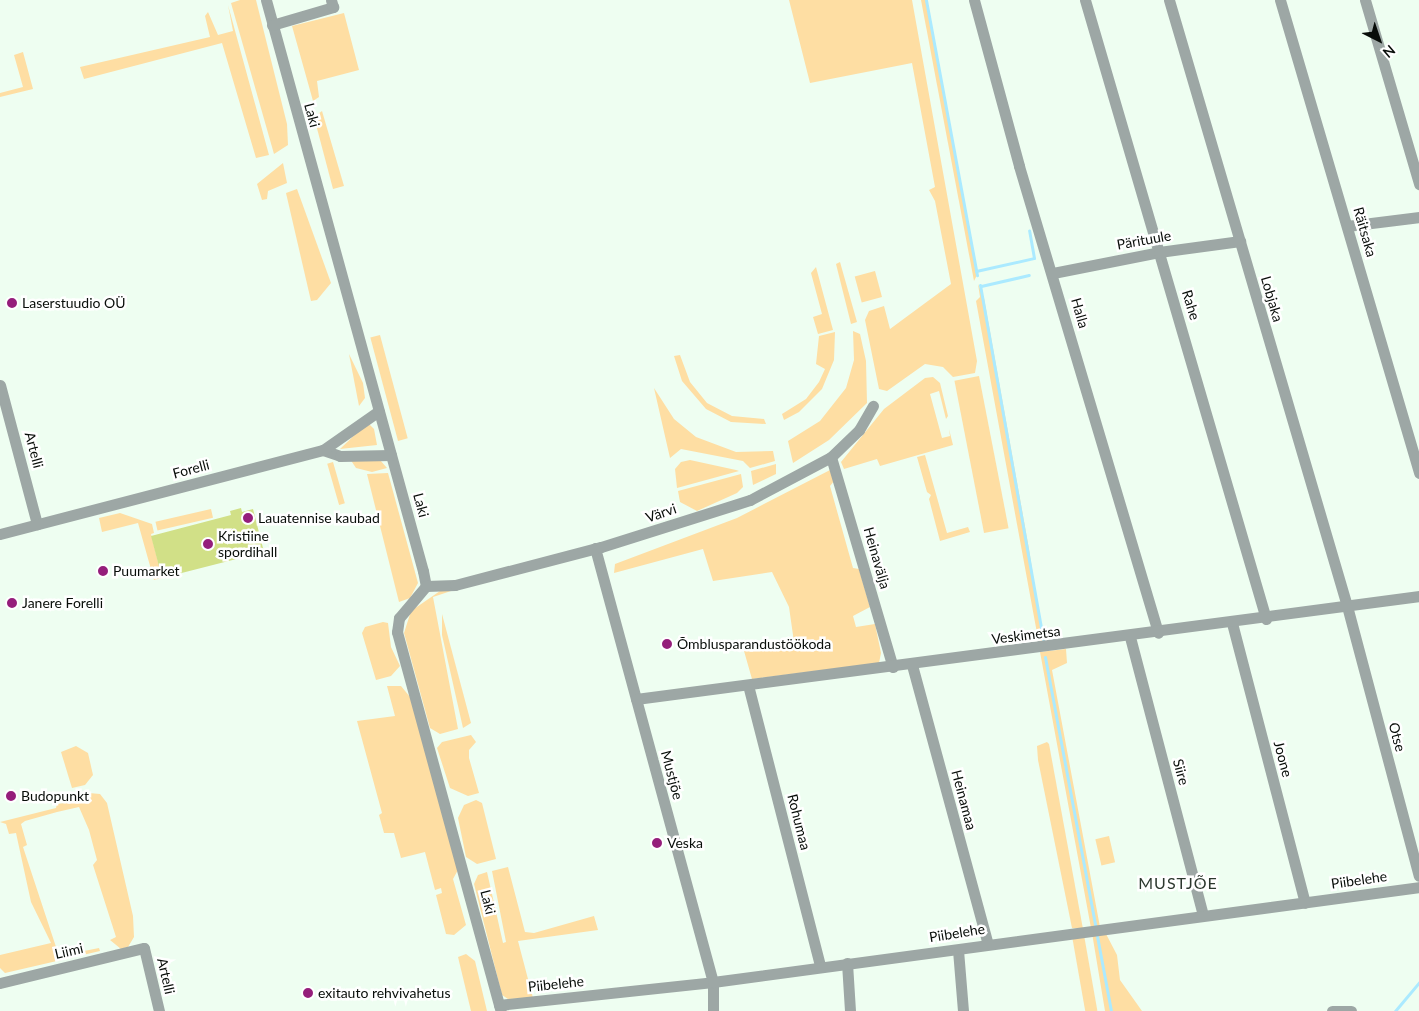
<!DOCTYPE html>
<meta charset="utf-8">
<style>
body{margin:0}
#map{position:relative;width:1419px;height:1011px;overflow:hidden;background:#eefef1;font-family:Lato,sans-serif}
div>[style]{position:absolute}
[style*='--x']{left:calc(var(--x)*1px);top:calc(var(--y)*1px);width:calc(var(--w)*1px);rotate:calc(var(--a)*1deg)}
.green>*{inset:0;background:#fedea3;transform-origin:0 0}
.stream>*{height:3px;margin:-1.5px;padding:0 1.5px;transform-origin:1.5px;border-radius:1.5px;background:#abeaff}
.building>*{inset:0;background:#d1e087}
.street>*{height:11px;margin:-5.5px;padding:0 5.5px;transform-origin:5.5px;border-radius:5.5px;background:#9da7a5}
.dots>*{width:14px;height:14px;translate:-50% -50%;box-sizing:border-box;border:2px solid #fff;border-radius:50%}
span{translate:-50% -50%;white-space:nowrap;text-align:center;line-height:1.15;-webkit-text-stroke:5px #fff;paint-order:stroke}
.street-label{font-size:14px;color:#080d09}
.poi-label{font-size:14px;color:#080d09}
.left{translate:0 -50%;text-align:left}
.quarter-label{font-size:16px;color:#2c382e;letter-spacing:1px}
.north{position:absolute;left:1354px;top:15px;width:50px;height:50px;-webkit-text-stroke:4px #fff;paint-order:stroke;rotate:139deg;font-size:14px;font-weight:700;line-height:20px;text-align:center;color:#080d09}
.north::after{content:'';display:block;margin:auto;width:18px;height:22px;background:#080d09;clip-path:polygon(50% 0,100% 100%,50% 72%,0 100%)}
</style>
<div id="map">
<div class="green">
<i style="clip-path:polygon(240px 0,256px 0,287px 124px,288px 145px,274px 154px,231px 3px)"></i>
<i style="clip-path:polygon(789px 0,912px 0,977px 361px,975px 373px,953px 377px,943px 367px,925px 364px,887px 391px,879px 389px,865px 320px,869px 311px,884px 306px,890px 329px,951px 284px,935px 201px,929px 190px,935px 187px,912px 63px,810px 83px)"></i>
<i style="clip-path:polygon(921px 0,926px 0,977px 275px,974px 281px)"></i>
<i style="clip-path:polygon(228px 5px,269px 155px,256px 158px,222px 43px,84px 79px,80px 67px,210px 37px,205px 16px,208px 12px,218px 35px,233px 31px)"></i>
<i style="clip-path:polygon(344px 13px,359px 70px,317px 81px,319px 97px,313px 101px,292px 26px)"></i>
<i style="clip-path:polygon(23px 52px,33px 89px,0 97px,0 93px,23px 87px,14px 55px)"></i>
<i style="clip-path:polygon(322px 111px,344px 186px,333px 189px,314px 117px)"></i>
<i style="clip-path:polygon(283px 163px,287px 183px,268px 191px,267px 199px,262px 200px,257px 184px)"></i>
<i style="clip-path:polygon(297px 189px,331px 283px,317px 300px,311px 301px,286px 193px)"></i>
<i style="clip-path:polygon(840px 262px,857px 322px,851px 324px,836px 264px)"></i>
<i style="clip-path:polygon(816px 267px,833px 330px,818px 334px,813px 317px,822px 314px,811px 273px)"></i>
<i style="left:875px;top:271px;width:27px;height:21px;rotate:75deg"></i>
<i style="clip-path:polygon(978px 284px,984px 298px,1029px 549px,1043px 640px,1039px 644px,976px 301px,980px 297px)"></i>
<i style="clip-path:polygon(853px 331px,860px 334px,866px 361px,867px 403px,829px 440px,793px 463px,788px 441px,820px 421px,846px 388px,854px 360px)"></i>
<i style="clip-path:polygon(835px 332px,834px 360px,822px 389px,799px 412px,784px 420px,782px 414px,806px 399px,819px 382px,825px 369px,816px 364px,819px 336px)"></i>
<i style="left:380px;top:335px;width:107px;height:10px;rotate:75deg"></i>
<i style="clip-path:polygon(349px 354px,363px 383px,365px 398px,359px 406px)"></i>
<i style="clip-path:polygon(680px 355px,690px 382px,707px 403px,732px 416px,764px 419px,766px 424px,731px 422px,706px 409px,682px 381px,674px 356px)"></i>
<i style="left:979px;top:376px;width:155px;height:25px;rotate:79deg"></i>
<i style="clip-path:polygon(933px 377px,940px 383px,948px 416px,946px 419px,939px 391px,930px 394px,942px 438px,950px 436px,949px 429px,953px 445px,880px 466px,877px 459px,844px 469px,841px 462px,884px 409px,925px 378px)"></i>
<i style="clip-path:polygon(654px 388px,674px 419px,696px 437px,736px 452px,773px 451px,775px 461px,750px 468px,743px 461px,681px 449px,670px 458px)"></i>
<i style="clip-path:polygon(370px 425px,374px 429px,377px 445px,340px 449px,364px 426px)"></i>
<i style="clip-path:polygon(925px 455px,947px 533px,968px 527px,970px 532px,940px 541px,929px 499px,931px 495px,927px 492px,917px 457px)"></i>
<i style="clip-path:polygon(350px 459px,380px 460px,387px 468px,372px 472px,356px 468px)"></i>
<i style="clip-path:polygon(690px 460px,736px 470px,739px 471px,677px 488px,675px 469px,681px 462px)"></i>
<i style="left:333px;top:462px;width:43px;height:6px;rotate:74deg"></i>
<i style="clip-path:polygon(776px 464px,776px 474px,753px 485px,751px 471px)"></i>
<i style="clip-path:polygon(832px 469px,834px 481px,830px 486px,853px 568px,859px 569px,870px 607px,853px 616px,856px 627px,875px 624px,881px 653px,879px 663px,752px 679px,744px 651px,794px 642px,789px 607px,772px 572px,713px 581px,703px 549px,614px 573px,615px 564px,737px 518px)"></i>
<i style="clip-path:polygon(388px 473px,418px 583px,410px 598px,399px 602px,367px 474px)"></i>
<i style="clip-path:polygon(741px 474px,743px 487px,737px 493px,697px 511px,680px 502px,678px 491px)"></i>
<i style="left:211px;top:509px;width:9px;height:57px;rotate:77deg"></i>
<i style="clip-path:polygon(120px 513px,152px 524px,154px 533px,151px 534px,162px 578px,154px 580px,138px 523px,102px 532px,99px 518px)"></i>
<i style="clip-path:polygon(440px 591px,451px 591px,433px 597px,458px 729px,440px 734px,430px 728px,404px 633px,411px 611px)"></i>
<i style="clip-path:polygon(442px 614px,471px 723px,463px 728px,442px 635px)"></i>
<i style="clip-path:polygon(383px 622px,388px 623px,391px 647px,400px 666px,391px 676px,376px 680px,362px 633px,365px 627px)"></i>
<i style="clip-path:polygon(1066px 649px,1067px 663px,1052px 670px,1100px 927px,1091px 928px,1040px 652px)"></i>
<i style="clip-path:polygon(387px 686px,401px 686px,410px 697px,459px 868px,453px 879px,466px 925px,454px 935px,446px 934px,436px 895px,442px 893px,441px 888px,435px 890px,425px 852px,401px 858px,394px 833px,384px 833px,379px 815px,382px 813px,357px 721px,395px 716px)"></i>
<i style="clip-path:polygon(471px 735px,476px 742px,469px 750px,469px 758px,479px 793px,468px 796px,450px 788px,437px 748px,442px 742px)"></i>
<i style="clip-path:polygon(1047px 742px,1049px 744px,1083px 929px,1072px 928px,1038px 760px,1037px 746px)"></i>
<i style="clip-path:polygon(76px 746px,88px 753px,93px 775px,85px 785px,72px 788px,61px 752px)"></i>
<i style="clip-path:polygon(89px 793px,100px 794px,107px 803px,133px 916px,134px 937px,128px 947px,121px 949px,110px 940px,116px 937px,93px 865px,97px 860px,89px 830px,79px 807px,57px 812px,25px 821px,21px 824px,27px 845px,23px 847px,59px 956px,99px 948px,100px 951px,5px 973px,0 968px,0 955px,51px 943px,31px 902px,16px 833px,9px 834px,6px 824px,0 822px,56px 808px,57px 804px,73px 802px,74px 797px)"></i>
<i style="clip-path:polygon(476px 800px,482px 803px,496px 859px,477px 864px,466px 857px,458px 818px,464px 805px)"></i>
<i style="left:1109px;top:836px;width:27px;height:14px;rotate:77deg"></i>
<i style="clip-path:polygon(508px 867px,525px 932px,534px 933px,594px 916px,598px 930px,518px 941px,533px 998px,508px 999px,502px 995px,474px 884px,478px 875px,487px 872px,503px 943px,506px 942px,492px 871px)"></i>
<i style="clip-path:polygon(1105px 932px,1117px 955px,1120px 980px,1142px 1011px,1105px 1011px,1092px 933px)"></i>
<i style="left:1084px;top:935px;width:77px;height:12px;rotate:80deg"></i>
<i style="clip-path:polygon(466px 954px,475px 961px,487px 1011px,471px 1011px,458px 957px)"></i>
</div>
<div class="stream">
<i style="--x:926;--y:0;--w:280;--a:79.5"></i>
<i style="--x:976;--y:271;--w:59;--a:-12.6"></i>
<i style="--x:1034;--y:258;--w:28;--a:-100"></i>
<i style="--x:980;--y:285;--w:361;--a:79.9"></i>
<i style="--x:981;--y:286;--w:49;--a:-12.9"></i>
<i style="--x:1045;--y:657;--w:273;--a:79.4"></i>
<i style="--x:1097;--y:936;--w:76;--a:79.4"></i>
<i style="--x:1395;--y:1011;--w:38;--a:-50"></i>
</div>
<div class="building">
<i style="clip-path:polygon(241px 508px,242px 512px,253px 509px,264px 552px,162px 578px,151px 536px,231px 515px,230px 511px)"></i>
</div>
<div class="street">
<i style="--x:266;--y:0;--w:592;--a:74.63"></i>
<i style="--x:423;--y:571;--w:15;--a:79"></i>
<i style="--x:426;--y:586;--w:42;--a:130.2"></i>
<i style="--x:399;--y:618;--w:14;--a:98"></i>
<i style="--x:397;--y:632;--w:393;--a:74.7"></i>
<i style="--x:974;--y:0;--w:172;--a:74.8"></i>
<i style="--x:1019;--y:166;--w:487;--a:73.4"></i>
<i style="--x:1085;--y:0;--w:645;--a:73.7"></i>
<i style="--x:1169;--y:0;--w:632;--a:73.63"></i>
<i style="--x:1347;--y:606;--w:279;--a:75.1"></i>
<i style="--x:1280;--y:0;--w:493;--a:73.6"></i>
<i style="--x:1365;--y:0;--w:192;--a:73.6"></i>
<i style="--x:272;--y:25;--w:64;--a:-16.4"></i>
<i style="--x:333;--y:7;--w:7;--a:-106"></i>
<i style="--x:1347;--y:226;--w:73;--a:-7.1"></i>
<i style="--x:1053;--y:273;--w:108;--a:-11.2"></i>
<i style="--x:1159;--y:252;--w:82;--a:-7.7"></i>
<i style="--x:0;--y:385;--w:144;--a:75.1"></i>
<i style="--x:323;--y:450;--w:18;--a:19"></i>
<i style="--x:340;--y:456;--w:51;--a:-1.1"></i>
<i style="--x:831;--y:457;--w:219;--a:73.6"></i>
<i style="--x:0;--y:534;--w:334;--a:-14.6"></i>
<i style="--x:323;--y:450;--w:68;--a:-34.9"></i>
<i style="--x:595;--y:548;--w:450;--a:74.8"></i>
<i style="--x:713;--y:982;--w:29;--a:90"></i>
<i style="--x:426;--y:586;--w:29;--a:-2"></i>
<i style="--x:455;--y:585;--w:151;--a:-14.6"></i>
<i style="--x:601;--y:547;--w:156;--a:-17.5"></i>
<i style="--x:750;--y:500;--w:92;--a:-28"></i>
<i style="--x:831;--y:457;--w:39;--a:-44"></i>
<i style="--x:859;--y:430;--w:28;--a:-60"></i>
<i style="--x:1232;--y:623;--w:289;--a:75.4"></i>
<i style="--x:1130;--y:637;--w:287;--a:75.3"></i>
<i style="--x:912;--y:665;--w:289;--a:74.8"></i>
<i style="--x:748;--y:685;--w:290;--a:75.6"></i>
<i style="--x:636;--y:699;--w:790;--a:-7.49"></i>
<i style="--x:958;--y:950;--w:61;--a:85.3"></i>
<i style="--x:847;--y:963;--w:48;--a:86.4"></i>
<i style="--x:0;--y:983;--w:148;--a:-13.7"></i>
<i style="--x:144;--y:948;--w:65;--a:76.6"></i>
<i style="--x:499;--y:1005;--w:215;--a:-6.1"></i>
<i style="--x:713;--y:982;--w:712;--a:-7.66"></i>
<i style="--x:1332;--y:1011;--w:19;--a:0"></i>
</div>
<div class="dots">
<i style="left:12px;top:303px;background:#951e7b"></i>
<i style="left:248px;top:518px;background:#951e7b"></i>
<i style="left:208px;top:544px;background:#951e7b"></i>
<i style="left:103px;top:571px;background:#951e7b"></i>
<i style="left:12px;top:603px;background:#951e7b"></i>
<i style="left:667px;top:644px;background:#951e7b"></i>
<i style="left:11px;top:796px;background:#951e7b"></i>
<i style="left:657px;top:843px;background:#951e7b"></i>
<i style="left:308px;top:993px;background:#951e7b"></i>
</div>
<div class="street-label">
<span style="left:312px;top:115px;rotate:75deg">Laki</span>
<span style="left:1365px;top:232px;rotate:74deg">Räitsaka</span>
<span style="left:1144px;top:240px;rotate:-10deg">Pärituule</span>
<span style="left:1272px;top:299px;rotate:74deg">Lobjaka</span>
<span style="left:1191px;top:305px;rotate:73deg">Rahe</span>
<span style="left:1080px;top:313px;rotate:74deg">Halla</span>
<span style="left:34px;top:450px;rotate:75deg">Artelli</span>
<span style="left:191px;top:469px;rotate:-15deg">Forelli</span>
<span style="left:421px;top:505px;rotate:75deg">Laki</span>
<span style="left:661px;top:513px;rotate:-19deg">Värvi</span>
<span style="left:877px;top:558px;rotate:74deg">Heinavälja</span>
<span style="left:1026px;top:635px;rotate:-7deg">Veskimetsa</span>
<span style="left:1397px;top:737px;rotate:75deg">Otse</span>
<span style="left:1283px;top:759px;rotate:75deg">Joone</span>
<span style="left:1181px;top:772px;rotate:75deg">Siire</span>
<span style="left:672px;top:775px;rotate:75deg">Mustjõe</span>
<span style="left:964px;top:800px;rotate:75deg">Heinamaa</span>
<span style="left:799px;top:822px;rotate:76deg">Rohumaa</span>
<span style="left:1359px;top:880px;rotate:-8deg">Piibelehe</span>
<span style="left:488px;top:902px;rotate:76deg">Laki</span>
<span style="left:957px;top:933px;rotate:-9deg">Piibelehe</span>
<span style="left:69px;top:951px;rotate:-13deg">Liimi</span>
<span style="left:166px;top:976px;rotate:77deg">Artelli</span>
<span style="left:556px;top:984px;rotate:-6deg">Piibelehe</span>
</div>
<div class="poi-label">
<span class="left" style="left:22px;top:303px">Laserstuudio OÜ</span>
<span class="left" style="left:258px;top:518px">Lauatennise kaubad</span>
<span class="left" style="left:218px;top:544px">Kristiine<br>spordihall</span>
<span class="left" style="left:113px;top:571px">Puumarket</span>
<span class="left" style="left:22px;top:603px">Janere Forelli</span>
<span class="left" style="left:677px;top:644px">Õmblusparandustöökoda</span>
<span class="left" style="left:21px;top:796px">Budopunkt</span>
<span class="left" style="left:667px;top:843px">Veska</span>
<span class="left" style="left:318px;top:993px">exitauto rehvivahetus</span>
</div>
<div class="quarter-label">
<span style="left:1178px;top:883px">MUSTJÕE</span>
</div>
<div class="north">N</div>
</div>
